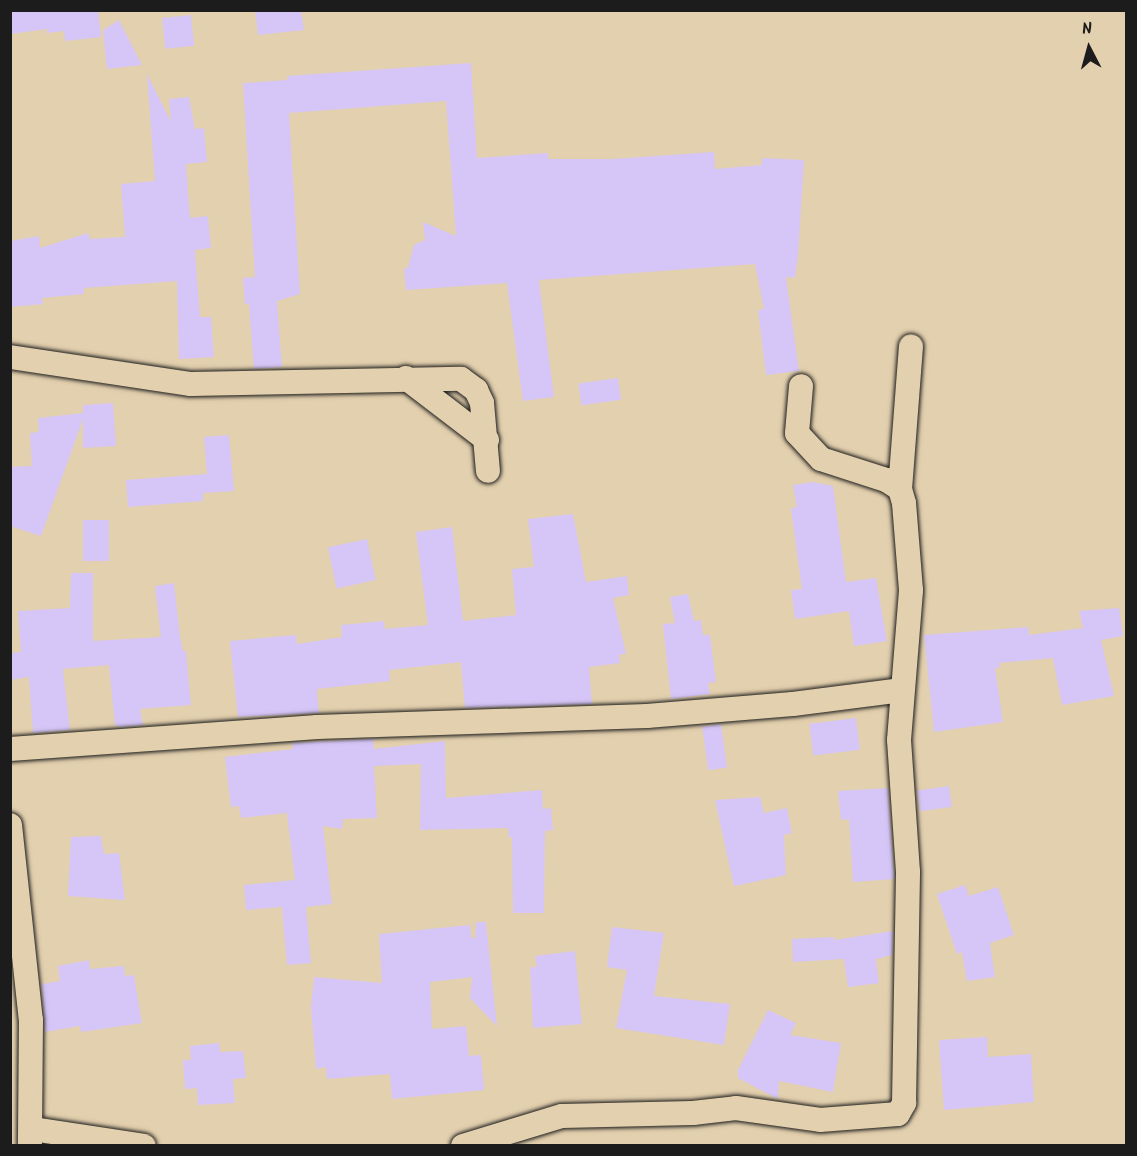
<!DOCTYPE html>
<style>
body{margin:0}
#map{position:relative;width:1137px;height:1156px;overflow:hidden;background:#e3d0ae;font-family:Kalam,sans-serif}
div>[style]{position:absolute}
[style*='--x']{left:calc(var(--x)*1px);top:calc(var(--y)*1px);width:calc(var(--w)*1px);rotate:calc(var(--a)*1deg)}
.building>*{inset:0;background:#d6c6f7;transform-origin:0 0}
.roads{filter:drop-shadow(0 0 2px #1c1c1c) drop-shadow(0 0 2px #1c1c1c)}
.minor>*{height:24px;margin:-12px;padding:0 12px;transform-origin:12px;border-radius:12px;background:#e3d0ae}
span{translate:-50% -50%;white-space:nowrap;text-align:center;line-height:1.15;-webkit-text-stroke:6px #e3d0ae;paint-order:stroke}
.frame{position:absolute;inset:0;border:12px solid #1c1c1c;pointer-events:none}
.north{position:absolute;left:1059px;top:18px;width:60px;height:60px;-webkit-text-stroke:4px #e3d0ae;paint-order:stroke;rotate:354deg;font-size:16px;font-weight:700;line-height:24px;text-align:center;color:#1c1c1c}
.north::after{content:'';display:block;margin:auto;width:21px;height:27px;background:#1c1c1c;clip-path:polygon(50% 0,100% 100%,50% 72%,0 100%)}
</style>
<div id="map">
<div class="building">
<i style="clip-path:polygon(10px 10px,98px 10px,101px 37px,65px 41px,64px 31px,47px 33px,47px 29px,10px 34px)"></i>
<i style="clip-path:polygon(255px 10px,301px 10px,304px 30px,258px 35px)"></i>
<i style="left:191px;top:15px;width:31px;height:29px;rotate:84deg"></i>
<i style="clip-path:polygon(119px 20px,142px 65px,107px 69px,103px 30px)"></i>
<i style="clip-path:polygon(471px 63px,477px 158px,548px 153px,548px 159px,612px 159px,714px 152px,715px 169px,762px 165px,762px 158px,804px 160px,798px 257px,795px 278px,786px 277px,799px 371px,766px 375px,758px 310px,764px 309px,755px 264px,539px 280px,554px 397px,523px 401px,507px 283px,406px 290px,404px 268px,408px 268px,414px 245px,425px 240px,423px 222px,456px 236px,446px 101px,289px 113px,300px 294px,277px 301px,282px 367px,254px 369px,249px 304px,245px 304px,243px 278px,255px 277px,243px 83px,288px 80px,287px 76px)"></i>
<i style="clip-path:polygon(147px 74px,171px 122px,169px 99px,189px 97px,195px 129px,204px 128px,207px 162px,186px 164px,190px 218px,208px 216px,211px 248px,195px 250px,200px 317px,211px 317px,214px 357px,179px 359px,177px 281px,84px 288px,84px 294px,42px 298px,43px 304px,10px 307px,10px 241px,39px 236px,40px 248px,88px 233px,90px 239px,125px 237px,121px 184px,155px 181px)"></i>
<i style="left:618px;top:378px;width:22px;height:40px;rotate:82deg"></i>
<i style="clip-path:polygon(113px 403px,116px 446px,83px 448px,83px 419px,41px 536px,10px 526px,10px 467px,32px 466px,30px 433px,39px 432px,38px 418px,83px 413px,83px 405px)"></i>
<i style="clip-path:polygon(229px 435px,234px 491px,203px 493px,203px 501px,128px 507px,126px 480px,207px 474px,204px 437px)"></i>
<i style="clip-path:polygon(813px 482px,833px 486px,846px 582px,876px 578px,887px 641px,854px 646px,849px 611px,795px 619px,791px 590px,802px 589px,791px 508px,797px 507px,793px 485px)"></i>
<i style="clip-path:polygon(573px 514px,586px 582px,627px 576px,629px 595px,613px 598px,626px 653px,619px 655px,620px 663px,589px 667px,592px 704px,465px 708px,461px 662px,389px 670px,390px 681px,317px 689px,319px 713px,238px 717px,230px 641px,296px 635px,297px 644px,342px 637px,341px 625px,384px 621px,385px 629px,428px 625px,416px 532px,452px 527px,463px 621px,516px 615px,512px 569px,534px 567px,528px 519px)"></i>
<i style="left:83px;top:520px;width:26px;height:41px"></i>
<i style="left:367px;top:539px;width:42px;height:40px;rotate:78deg"></i>
<i style="clip-path:polygon(71px 573px,93px 573px,93px 641px,161px 637px,155px 586px,174px 583px,180px 636px,183px 651px,186px 651px,191px 705px,140px 709px,143px 725px,120px 727px,115px 725px,109px 665px,63px 669px,70px 730px,33px 733px,29px 677px,10px 680px,10px 653px,21px 652px,18px 611px,70px 608px)"></i>
<i style="clip-path:polygon(688px 594px,694px 621px,701px 620px,703px 635px,710px 635px,716px 682px,708px 683px,710px 694px,671px 699px,663px 624px,675px 623px,670px 597px)"></i>
<i style="clip-path:polygon(1119px 608px,1123px 636px,1101px 640px,1114px 696px,1062px 705px,1053px 658px,999px 663px,1000px 668px,995px 668px,1003px 722px,934px 732px,924px 635px,1028px 627px,1029px 635px,1083px 628px,1079px 611px)"></i>
<i style="left:856px;top:718px;width:32px;height:47px;rotate:83deg"></i>
<i style="left:721px;top:724px;width:44px;height:19px;rotate:82deg"></i>
<i style="clip-path:polygon(373px 739px,374px 749px,445px 741px,446px 798px,542px 790px,543px 809px,551px 808px,553px 830px,545px 831px,544px 913px,513px 913px,512px 837px,509px 838px,508px 828px,420px 830px,421px 764px,374px 766px,377px 818px,343px 819px,342px 829px,323px 826px,332px 904px,306px 907px,311px 963px,287px 965px,282px 907px,246px 910px,244px 885px,295px 880px,287px 813px,241px 818px,239px 806px,231px 807px,225px 757px,293px 749px,292px 743px)"></i>
<i style="left:949px;top:786px;width:21px;height:32px;rotate:82deg"></i>
<i style="clip-path:polygon(888px 788px,894px 879px,853px 882px,849px 819px,841px 820px,838px 791px)"></i>
<i style="clip-path:polygon(760px 797px,764px 813px,787px 808px,792px 833px,784px 835px,786px 875px,734px 886px,715px 800px)"></i>
<i style="clip-path:polygon(101px 836px,104px 854px,119px 853px,125px 900px,68px 896px,71px 837px)"></i>
<i style="clip-path:polygon(965px 885px,969px 896px,998px 887px,1014px 935px,990px 943px,995px 977px,967px 981px,962px 952px,957px 954px,937px 894px)"></i>
<i style="clip-path:polygon(476px 922px,486px 922px,497px 1026px,470px 998px,472px 977px,430px 982px,432px 1029px,466px 1026px,469px 1056px,481px 1055px,484px 1090px,392px 1099px,390px 1074px,327px 1079px,326px 1067px,316px 1069px,311px 1007px,314px 977px,382px 983px,379px 934px,470px 925px,471px 938px,475px 938px)"></i>
<i style="clip-path:polygon(612px 927px,664px 933px,654px 996px,730px 1004px,724px 1045px,616px 1028px,627px 970px,607px 967px)"></i>
<i style="clip-path:polygon(893px 931px,892px 955px,876px 959px,879px 983px,848px 987px,844px 959px,793px 962px,792px 939px,834px 937px,834px 940px)"></i>
<i style="clip-path:polygon(575px 951px,582px 1024px,533px 1028px,530px 967px,537px 967px,535px 956px)"></i>
<i style="clip-path:polygon(89px 960px,90px 969px,124px 966px,125px 976px,134px 975px,142px 1023px,81px 1032px,80px 1026px,45px 1032px,42px 984px,60px 981px,58px 966px)"></i>
<i style="clip-path:polygon(768px 1010px,796px 1023px,790px 1035px,841px 1043px,833px 1092px,779px 1081px,778px 1099px,738px 1078px,738px 1070px)"></i>
<i style="clip-path:polygon(987px 1037px,988px 1057px,1031px 1054px,1034px 1102px,944px 1110px,939px 1040px)"></i>
<i style="clip-path:polygon(219px 1043px,220px 1052px,243px 1051px,246px 1078px,233px 1079px,235px 1103px,198px 1105px,197px 1088px,185px 1089px,183px 1060px,191px 1060px,190px 1046px)"></i>
</div>
<div class="roads">
<div class="minor">
<i style="--x:10;--y:357;--w:183;--a:8.5"></i>
<i style="--x:191;--y:384;--w:270;--a:-1.1"></i>
<i style="--x:461;--y:379;--w:19;--a:36"></i>
<i style="--x:476;--y:390;--w:14;--a:65"></i>
<i style="--x:482;--y:403;--w:68;--a:85"></i>
<i style="--x:406;--y:378;--w:102;--a:37.4"></i>
<i style="--x:900;--y:489;--w:143;--a:-85.6"></i>
<i style="--x:10;--y:749;--w:308;--a:-4.1"></i>
<i style="--x:317;--y:727;--w:330;--a:-1.9"></i>
<i style="--x:647;--y:716;--w:146;--a:-4.7"></i>
<i style="--x:793;--y:704;--w:110;--a:-7.3"></i>
<i style="--x:10;--y:825;--w:196;--a:83.9"></i>
<i style="--x:31;--y:1020;--w:126;--a:90.5"></i>
<i style="--x:32;--y:1129;--w:113;--a:8.6"></i>
<i style="--x:463;--y:1146;--w:103;--a:-16.9"></i>
<i style="--x:562;--y:1116;--w:131;--a:-1.3"></i>
<i style="--x:693;--y:1113;--w:43;--a:-6.6"></i>
<i style="--x:736;--y:1108;--w:85;--a:8.1"></i>
<i style="--x:820;--y:1120;--w:78;--a:-4.4"></i>
<i style="--x:898;--y:1114;--w:13;--a:-61"></i>
<i style="--x:904;--y:1103;--w:231;--a:-89"></i>
<i style="--x:908;--y:872;--w:132;--a:-93.9"></i>
<i style="--x:899;--y:740;--w:150;--a:-85.4"></i>
<i style="--x:911;--y:590;--w:87;--a:-94.6"></i>
<i style="--x:904;--y:503;--w:15;--a:-106"></i>
<i style="--x:900;--y:489;--w:17;--a:-147"></i>
<i style="--x:886;--y:480;--w:68;--a:-162.1"></i>
<i style="--x:821;--y:459;--w:35;--a:-133"></i>
<i style="--x:797;--y:433;--w:47;--a:-85.1"></i>
</div>
</div>
<div class="frame"></div>
<div class="north">N</div>
</div>
